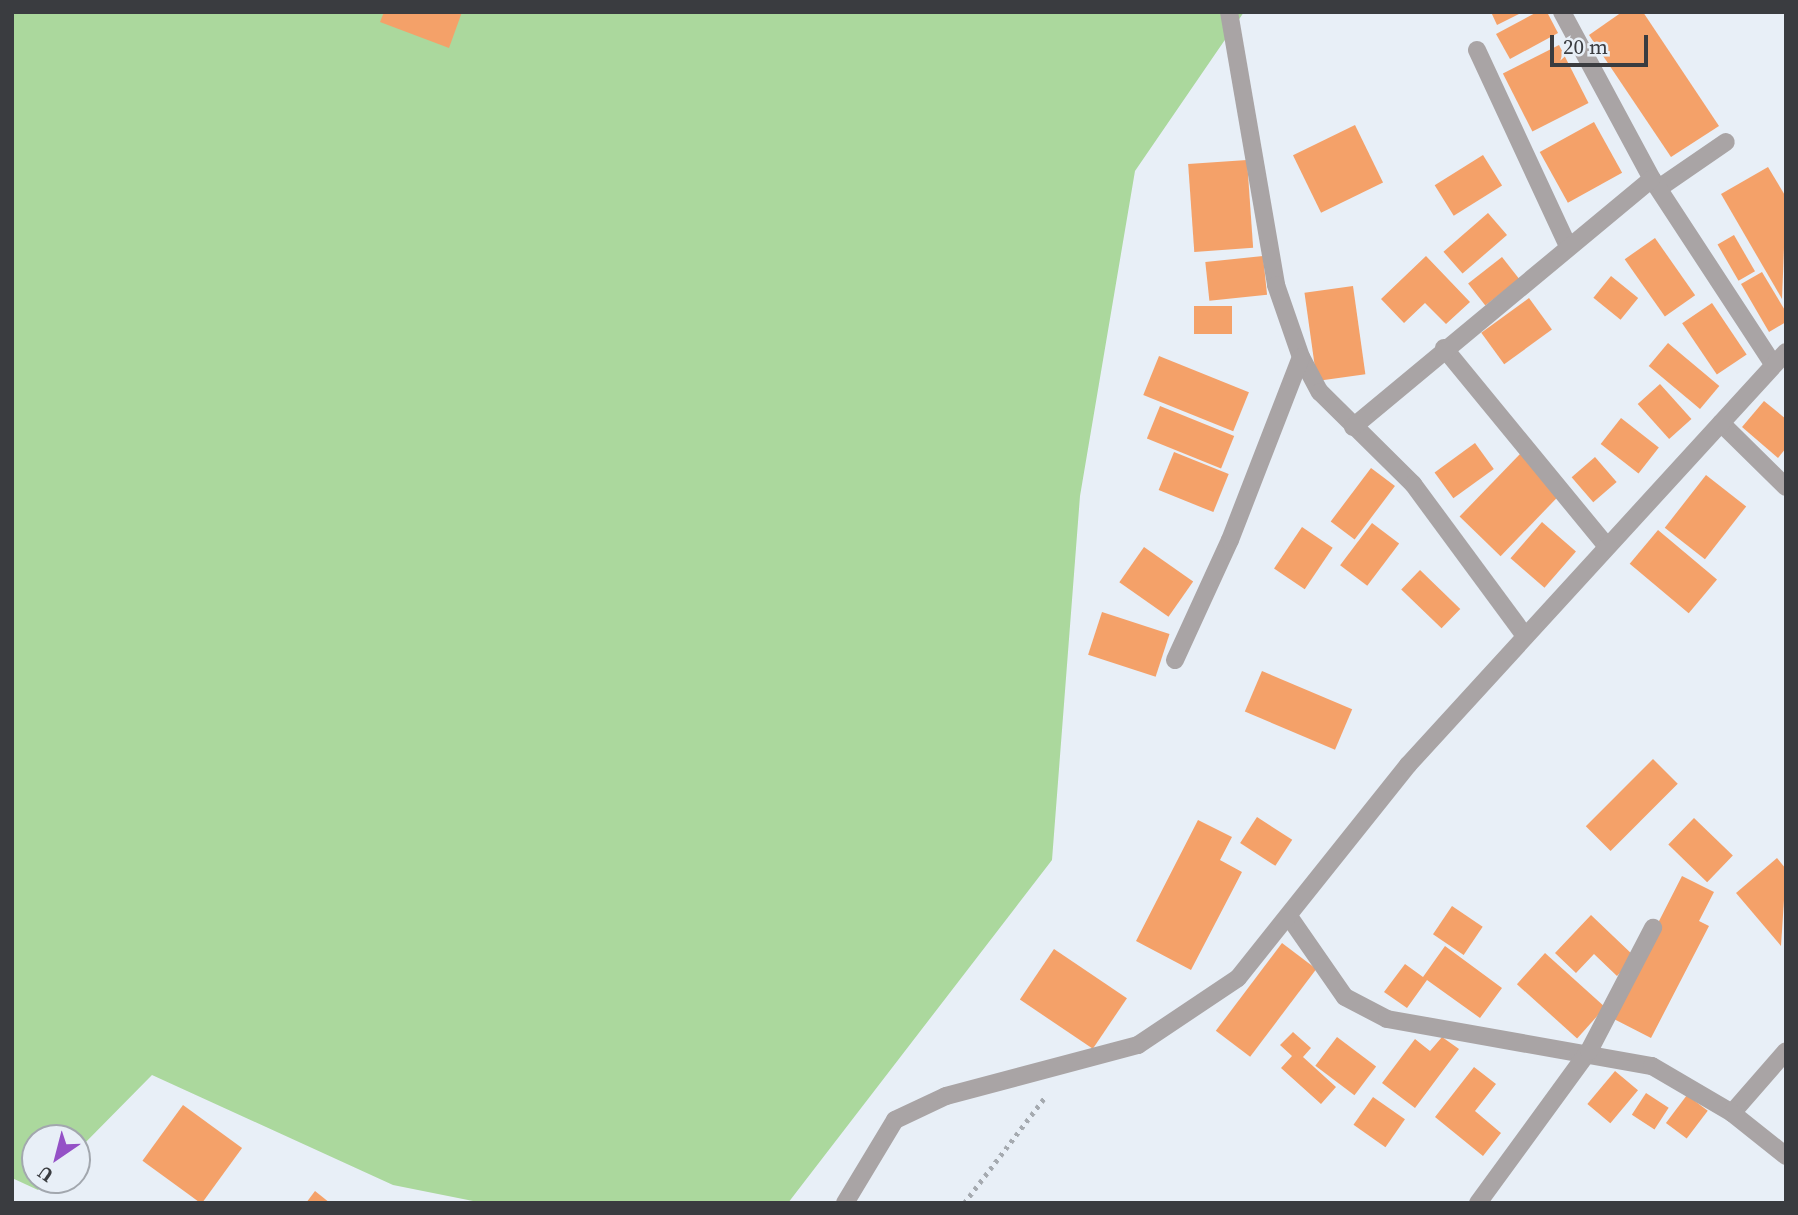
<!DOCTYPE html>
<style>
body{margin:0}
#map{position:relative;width:1798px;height:1215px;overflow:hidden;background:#e8eff7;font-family:"Source Serif 4",serif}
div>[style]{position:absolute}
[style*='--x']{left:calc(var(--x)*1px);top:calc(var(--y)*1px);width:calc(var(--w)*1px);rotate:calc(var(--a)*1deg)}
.green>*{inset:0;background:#abd89d}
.building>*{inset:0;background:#f4a169;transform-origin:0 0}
.path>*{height:4.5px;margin-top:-2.25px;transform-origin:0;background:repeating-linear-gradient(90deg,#a5aab0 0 3.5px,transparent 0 8.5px)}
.service>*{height:18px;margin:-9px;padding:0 9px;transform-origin:9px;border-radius:9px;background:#a9a4a5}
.minor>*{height:18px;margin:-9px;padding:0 9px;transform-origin:9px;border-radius:9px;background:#a9a4a5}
span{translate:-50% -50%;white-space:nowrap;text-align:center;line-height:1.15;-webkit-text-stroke:5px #e8eff7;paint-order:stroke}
.frame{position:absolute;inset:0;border:14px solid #3a3c40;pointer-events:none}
.north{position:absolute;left:21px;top:1124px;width:70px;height:70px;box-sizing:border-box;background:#e8eff7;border:2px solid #a2a7ae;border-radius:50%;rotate:215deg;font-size:19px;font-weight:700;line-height:28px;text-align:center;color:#3a3c40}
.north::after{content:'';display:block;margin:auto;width:24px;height:32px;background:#9451c6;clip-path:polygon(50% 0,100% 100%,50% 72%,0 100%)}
.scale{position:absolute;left:1550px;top:35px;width:98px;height:32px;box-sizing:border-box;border:4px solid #3a3c40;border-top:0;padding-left:9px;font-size:21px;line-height:24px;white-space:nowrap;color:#3a3c40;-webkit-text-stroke:5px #e8eff7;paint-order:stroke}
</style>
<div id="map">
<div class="green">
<i style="clip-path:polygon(12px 12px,1244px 12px,1135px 171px,1080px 496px,1052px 860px,788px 1203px,483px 1203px,393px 1185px,152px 1075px,77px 1151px,77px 1138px,35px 1138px,35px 1180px,48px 1180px,38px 1190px,12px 1178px)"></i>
</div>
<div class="building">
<i style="clip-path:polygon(384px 12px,462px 12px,449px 48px,380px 22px)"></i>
<i style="clip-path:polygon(1491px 12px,1523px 12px,1497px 25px)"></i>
<i style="clip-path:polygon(1537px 12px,1547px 12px,1558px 33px,1510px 59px,1496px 34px)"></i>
<i style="clip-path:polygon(1622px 12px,1643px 12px,1719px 126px,1671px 157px,1589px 35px)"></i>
<i style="left:1559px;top:45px;width:65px;height:63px;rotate:63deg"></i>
<i style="left:1594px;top:122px;width:58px;height:62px;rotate:61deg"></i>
<i style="left:1355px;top:125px;width:64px;height:69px;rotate:64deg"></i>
<i style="left:1483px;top:155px;width:36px;height:57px;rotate:58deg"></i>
<i style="left:1247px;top:160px;width:88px;height:59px;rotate:86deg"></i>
<i style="clip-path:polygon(1768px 167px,1786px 197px,1782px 299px,1721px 194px)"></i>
<i style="left:1488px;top:213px;width:29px;height:59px;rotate:49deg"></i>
<i style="left:1734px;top:235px;width:42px;height:19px;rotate:60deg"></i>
<i style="left:1655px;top:238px;width:70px;height:37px;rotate:55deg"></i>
<i style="left:1263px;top:256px;width:39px;height:58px;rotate:84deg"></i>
<i style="clip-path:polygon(1426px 256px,1470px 302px,1446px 324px,1425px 303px,1404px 323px,1381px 299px)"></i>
<i style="left:1502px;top:257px;width:28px;height:43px;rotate:52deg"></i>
<i style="clip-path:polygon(1762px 272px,1786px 312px,1786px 322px,1769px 332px,1741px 284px)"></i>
<i style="left:1611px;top:276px;width:35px;height:28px;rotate:39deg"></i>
<i style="left:1353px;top:286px;width:89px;height:49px;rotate:82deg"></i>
<i style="left:1529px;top:298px;width:39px;height:59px;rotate:54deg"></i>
<i style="left:1712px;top:303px;width:62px;height:36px;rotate:56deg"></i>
<i style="left:1194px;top:306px;width:38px;height:28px"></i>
<i style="left:1668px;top:343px;width:67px;height:30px;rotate:40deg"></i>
<i style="left:1159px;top:356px;width:97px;height:42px;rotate:22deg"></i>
<i style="left:1660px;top:384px;width:47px;height:30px;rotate:48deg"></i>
<i style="clip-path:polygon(1764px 401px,1786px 419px,1786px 448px,1778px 458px,1742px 427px)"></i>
<i style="left:1160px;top:406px;width:80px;height:35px;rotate:22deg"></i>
<i style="left:1621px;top:418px;width:48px;height:33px;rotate:38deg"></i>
<i style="left:1475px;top:443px;width:32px;height:50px;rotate:54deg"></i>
<i style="left:1174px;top:452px;width:59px;height:41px;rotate:22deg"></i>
<i style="left:1520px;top:454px;width:57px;height:87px;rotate:44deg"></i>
<i style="left:1595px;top:457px;width:33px;height:31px;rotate:49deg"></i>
<i style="left:1371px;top:468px;width:30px;height:67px;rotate:37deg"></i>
<i style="left:1706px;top:475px;width:51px;height:67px;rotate:38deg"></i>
<i style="left:1542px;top:522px;width:45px;height:48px;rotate:41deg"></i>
<i style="left:1372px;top:523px;width:34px;height:53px;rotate:37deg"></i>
<i style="left:1302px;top:527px;width:37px;height:50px;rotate:34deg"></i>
<i style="left:1658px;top:530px;width:77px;height:44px;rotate:40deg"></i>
<i style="left:1144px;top:547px;width:60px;height:43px;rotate:35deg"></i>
<i style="left:1420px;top:570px;width:56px;height:27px;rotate:44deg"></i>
<i style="left:1102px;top:612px;width:71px;height:45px;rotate:18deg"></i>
<i style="left:1262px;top:671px;width:98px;height:44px;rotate:23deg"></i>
<i style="left:1653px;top:759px;width:35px;height:95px;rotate:45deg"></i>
<i style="left:1257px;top:817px;width:42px;height:31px;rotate:33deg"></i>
<i style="left:1694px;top:818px;width:54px;height:37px;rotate:44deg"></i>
<i style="clip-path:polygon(1198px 820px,1232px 837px,1220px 860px,1242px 872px,1191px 970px,1136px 941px)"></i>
<i style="clip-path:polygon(1777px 858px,1786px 869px,1781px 946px,1736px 893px)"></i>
<i style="clip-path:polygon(1682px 876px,1714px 892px,1699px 921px,1709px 926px,1651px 1038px,1610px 1017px)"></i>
<i style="left:1452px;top:906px;width:37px;height:34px;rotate:34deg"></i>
<i style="clip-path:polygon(1591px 915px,1635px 957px,1617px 976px,1594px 954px,1576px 973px,1555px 953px)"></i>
<i style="left:1282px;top:943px;width:43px;height:110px;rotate:37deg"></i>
<i style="clip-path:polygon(1445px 946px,1502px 988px,1480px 1018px,1427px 980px,1407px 1008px,1384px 992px,1405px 964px,1423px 977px)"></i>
<i style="left:1054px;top:949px;width:88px;height:61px;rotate:34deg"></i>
<i style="left:1545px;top:953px;width:81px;height:42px;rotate:42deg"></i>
<i style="clip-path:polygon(1293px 1032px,1311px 1048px,1303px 1057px,1336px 1087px,1321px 1104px,1281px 1068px,1292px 1056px,1280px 1045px)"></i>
<i style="left:1337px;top:1037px;width:49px;height:36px;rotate:37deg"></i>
<i style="clip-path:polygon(1442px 1037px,1459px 1049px,1415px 1108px,1382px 1083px,1415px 1039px,1430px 1051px)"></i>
<i style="clip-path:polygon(1474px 1067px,1496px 1084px,1475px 1111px,1501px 1133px,1483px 1156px,1435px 1117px)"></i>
<i style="left:1615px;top:1071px;width:30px;height:43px;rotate:40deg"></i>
<i style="left:1646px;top:1093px;width:27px;height:26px;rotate:33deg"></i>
<i style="left:1687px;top:1095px;width:26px;height:35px;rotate:37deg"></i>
<i style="left:1373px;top:1097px;width:39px;height:34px;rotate:35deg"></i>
<i style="left:183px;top:1105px;width:73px;height:69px;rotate:36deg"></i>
<i style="clip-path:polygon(315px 1191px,330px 1203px,306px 1203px)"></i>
</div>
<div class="path">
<i style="--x:964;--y:1203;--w:133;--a:-52.6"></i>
</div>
<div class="service">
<i style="--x:1659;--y:188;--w:81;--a:-34.5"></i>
</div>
<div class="minor">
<i style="--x:1229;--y:12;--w:277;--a:80.2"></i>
<i style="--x:1276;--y:285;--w:76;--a:70.9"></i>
<i style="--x:1301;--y:357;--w:40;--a:62"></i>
<i style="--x:1320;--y:392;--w:131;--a:44.7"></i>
<i style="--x:1413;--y:484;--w:189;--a:53.6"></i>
<i style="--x:1562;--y:12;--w:190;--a:61.7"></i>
<i style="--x:1652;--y:179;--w:221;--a:56.8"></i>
<i style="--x:1477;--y:50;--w:214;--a:65.1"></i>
<i style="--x:1444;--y:348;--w:254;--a:50.6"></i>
<i style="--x:1721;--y:423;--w:91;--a:44.6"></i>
<i style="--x:1353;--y:427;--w:388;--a:-39.7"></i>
<i style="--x:1175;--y:660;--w:132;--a:-65.4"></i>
<i style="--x:1230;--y:540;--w:196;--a:-68.8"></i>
<i style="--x:1290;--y:918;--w:96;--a:55.2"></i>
<i style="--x:1345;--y:997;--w:47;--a:27.6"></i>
<i style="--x:1387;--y:1019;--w:269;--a:10.1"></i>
<i style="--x:1652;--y:1066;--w:93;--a:30.4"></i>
<i style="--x:1732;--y:1113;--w:82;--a:-48.9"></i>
<i style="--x:1732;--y:1113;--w:69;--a:38.5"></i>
<i style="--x:845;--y:1203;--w:97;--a:-58.9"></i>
<i style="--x:895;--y:1120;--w:56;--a:-25.2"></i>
<i style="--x:946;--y:1096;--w:199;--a:-14.9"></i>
<i style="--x:1138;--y:1045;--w:120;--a:-33.8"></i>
<i style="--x:1238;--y:978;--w:273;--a:-51.4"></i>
<i style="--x:1408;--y:765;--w:560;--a:-47.53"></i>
<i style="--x:1478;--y:1203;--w:188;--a:-53.9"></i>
<i style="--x:1589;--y:1051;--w:139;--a:-62.5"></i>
</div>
<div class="frame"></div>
<div class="north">U</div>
<div class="scale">20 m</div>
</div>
